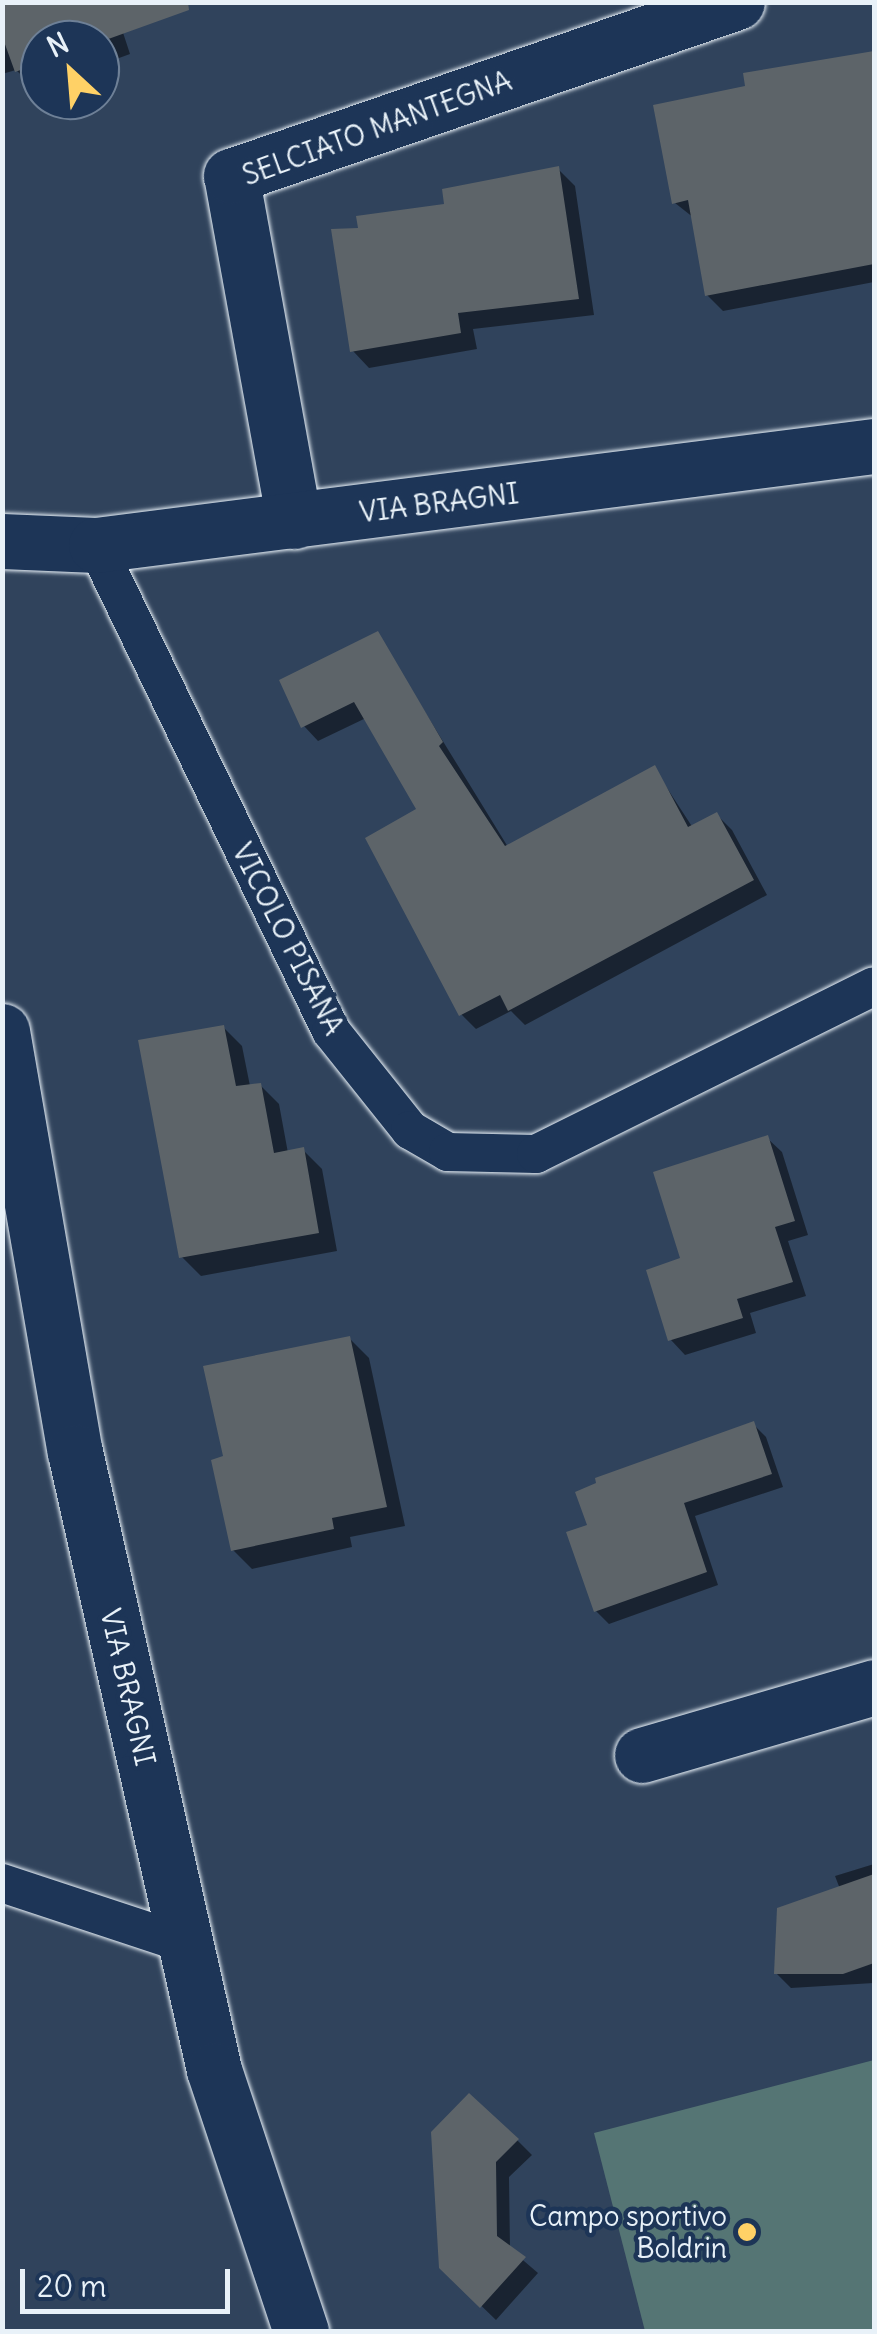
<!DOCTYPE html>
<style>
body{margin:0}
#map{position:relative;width:877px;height:2334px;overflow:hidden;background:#30435c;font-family:Delius,sans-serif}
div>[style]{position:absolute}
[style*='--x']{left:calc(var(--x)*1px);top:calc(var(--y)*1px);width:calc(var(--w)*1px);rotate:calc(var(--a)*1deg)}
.green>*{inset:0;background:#557574}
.shadow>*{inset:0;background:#0007}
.building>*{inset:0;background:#5d6469}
.roads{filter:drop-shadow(0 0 2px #e8f1f8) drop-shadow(0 0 2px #e8f1f8)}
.service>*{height:38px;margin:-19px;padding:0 19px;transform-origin:19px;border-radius:19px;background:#1d3557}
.pedestrian>*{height:55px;margin:-27.5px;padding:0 27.5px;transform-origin:27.5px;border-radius:27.5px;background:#1d3557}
.minor>*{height:55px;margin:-27.5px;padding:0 27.5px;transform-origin:27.5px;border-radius:27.5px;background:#1d3557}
.dots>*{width:28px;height:28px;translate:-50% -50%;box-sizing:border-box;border:5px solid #1d3557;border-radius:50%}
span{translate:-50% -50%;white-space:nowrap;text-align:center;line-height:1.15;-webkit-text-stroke:9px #1d3557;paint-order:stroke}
.street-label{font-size:28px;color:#e8f1f8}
.poi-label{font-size:28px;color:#e8f1f8}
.right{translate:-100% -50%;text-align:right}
.frame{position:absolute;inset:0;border:5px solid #e8f1f8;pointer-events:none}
.north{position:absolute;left:20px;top:20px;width:100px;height:100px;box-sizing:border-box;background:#1d3557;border:2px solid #6e8097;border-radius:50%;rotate:334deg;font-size:28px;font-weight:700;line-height:40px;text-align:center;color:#e8f1f8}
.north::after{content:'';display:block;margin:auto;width:35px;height:45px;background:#ffd166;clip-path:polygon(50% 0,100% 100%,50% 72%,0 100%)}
.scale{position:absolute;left:20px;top:2269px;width:210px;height:45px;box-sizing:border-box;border:5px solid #e8f1f8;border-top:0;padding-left:12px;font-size:30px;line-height:35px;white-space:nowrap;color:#e8f1f8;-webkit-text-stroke:8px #1d3557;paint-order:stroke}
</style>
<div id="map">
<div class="green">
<i style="clip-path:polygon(874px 2060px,874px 2331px,645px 2331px,594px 2133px)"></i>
</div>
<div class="shadow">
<i style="clip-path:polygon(2px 2px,113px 2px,130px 54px,100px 65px,100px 40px,40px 40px,40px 86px,35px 88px,16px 70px,2px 74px)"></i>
<i style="clip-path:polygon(874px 55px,874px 282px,723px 311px,707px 295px,694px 218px,675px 203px,748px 88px,746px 75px)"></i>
<i style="clip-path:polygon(558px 169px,575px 186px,594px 315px,473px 329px,477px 349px,369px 368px,353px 351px,361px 231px)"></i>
<i style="clip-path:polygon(377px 634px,508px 847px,654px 768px,693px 828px,717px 815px,732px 830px,767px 895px,525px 1025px,511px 1011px,476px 1029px,461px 1014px,420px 810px,366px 718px,318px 741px,304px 726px)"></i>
<i style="clip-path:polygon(223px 1027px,242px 1046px,250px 1086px,260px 1085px,279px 1104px,288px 1153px,303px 1150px,322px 1169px,337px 1251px,201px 1276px,182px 1257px)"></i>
<i style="clip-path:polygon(767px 1138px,782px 1152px,808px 1235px,788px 1241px,806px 1296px,750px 1313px,756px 1333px,685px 1355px,671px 1340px,684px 1260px)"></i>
<i style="clip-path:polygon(350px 1339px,369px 1358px,405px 1526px,350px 1537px,352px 1547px,252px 1569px,233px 1550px,226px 1457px)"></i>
<i style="clip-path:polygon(753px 1424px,766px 1437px,783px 1487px,695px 1516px,718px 1585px,609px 1624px,596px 1611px,590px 1527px)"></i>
<i style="clip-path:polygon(874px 1864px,874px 1983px,791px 1988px,776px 1973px,840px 1889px,835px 1876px)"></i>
<i style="clip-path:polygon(433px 2133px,517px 2140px,532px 2155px,509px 2177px,510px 2249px,538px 2273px,496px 2320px,441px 2267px)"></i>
</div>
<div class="building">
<i style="clip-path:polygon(2px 2px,188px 2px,189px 10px,100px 42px,40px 40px,40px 63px,15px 72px,2px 36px)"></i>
<i style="clip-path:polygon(874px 51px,874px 264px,705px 296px,688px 200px,672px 204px,653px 105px,745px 86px,743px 73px)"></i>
<i style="clip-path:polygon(559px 166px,579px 299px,458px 313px,461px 333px,350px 352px,331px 229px,358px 228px,356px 216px,444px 204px,442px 189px)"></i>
<i style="clip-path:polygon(378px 631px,443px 742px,439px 746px,505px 846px,655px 765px,688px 827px,717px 812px,754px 880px,508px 1011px,500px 995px,459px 1016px,365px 838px,416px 809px,354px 702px,301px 728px,279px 680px)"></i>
<i style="clip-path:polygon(224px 1025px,236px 1086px,261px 1083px,274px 1153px,304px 1147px,319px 1233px,179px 1258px,138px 1040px)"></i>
<i style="clip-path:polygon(768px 1135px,795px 1221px,775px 1227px,793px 1282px,737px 1299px,743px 1318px,668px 1341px,646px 1270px,680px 1258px,653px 1172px)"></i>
<i style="clip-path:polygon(350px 1336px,387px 1507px,332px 1518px,334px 1529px,231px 1551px,211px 1460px,223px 1456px,203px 1366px)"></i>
<i style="clip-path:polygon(754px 1421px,772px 1474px,684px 1503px,707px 1572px,594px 1612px,566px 1532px,587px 1525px,575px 1492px,596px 1483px,595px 1478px)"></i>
<i style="clip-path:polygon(874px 1874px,874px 1963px,843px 1974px,774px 1974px,777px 1908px)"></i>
<i style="clip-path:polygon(469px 2093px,519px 2139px,496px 2162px,497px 2236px,526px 2257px,480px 2308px,439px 2268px,431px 2132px)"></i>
</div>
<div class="roads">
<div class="service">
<i style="--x:96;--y:545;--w:540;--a:64.19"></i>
<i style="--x:331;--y:1031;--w:127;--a:51.4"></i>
<i style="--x:410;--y:1130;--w:44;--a:30.1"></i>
<i style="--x:448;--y:1152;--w:88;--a:1.3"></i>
<i style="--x:536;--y:1154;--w:377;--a:-26.4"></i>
<i style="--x:2;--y:1883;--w:194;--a:18.3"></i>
</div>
<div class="pedestrian">
<i style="--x:294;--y:521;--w:351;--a:-100.3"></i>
<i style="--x:231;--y:176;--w:535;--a:-18.98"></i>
</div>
<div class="minor">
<i style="--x:2;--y:541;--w:94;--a:2.4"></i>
<i style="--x:96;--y:545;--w:784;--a:-7.25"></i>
<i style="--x:2;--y:1031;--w:427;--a:80.2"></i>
<i style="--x:75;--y:1452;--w:633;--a:77.32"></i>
<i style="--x:214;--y:2070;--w:276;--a:71.6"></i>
<i style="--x:642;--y:1755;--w:242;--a:-16.3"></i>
</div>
</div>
<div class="dots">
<i style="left:747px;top:2232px;background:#ffd166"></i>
</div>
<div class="street-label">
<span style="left:377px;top:128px;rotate:-20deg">SELCIATO MANTEGNA</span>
<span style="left:439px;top:503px;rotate:-7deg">VIA BRAGNI</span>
<span style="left:288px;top:939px;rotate:63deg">VICOLO PISANA</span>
<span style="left:128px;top:1687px;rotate:77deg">VIA BRAGNI</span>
</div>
<div class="poi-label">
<span class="right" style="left:727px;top:2232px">Campo sportivo<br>Boldrin</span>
</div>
<div class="frame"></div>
<div class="north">N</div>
<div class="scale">20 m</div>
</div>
